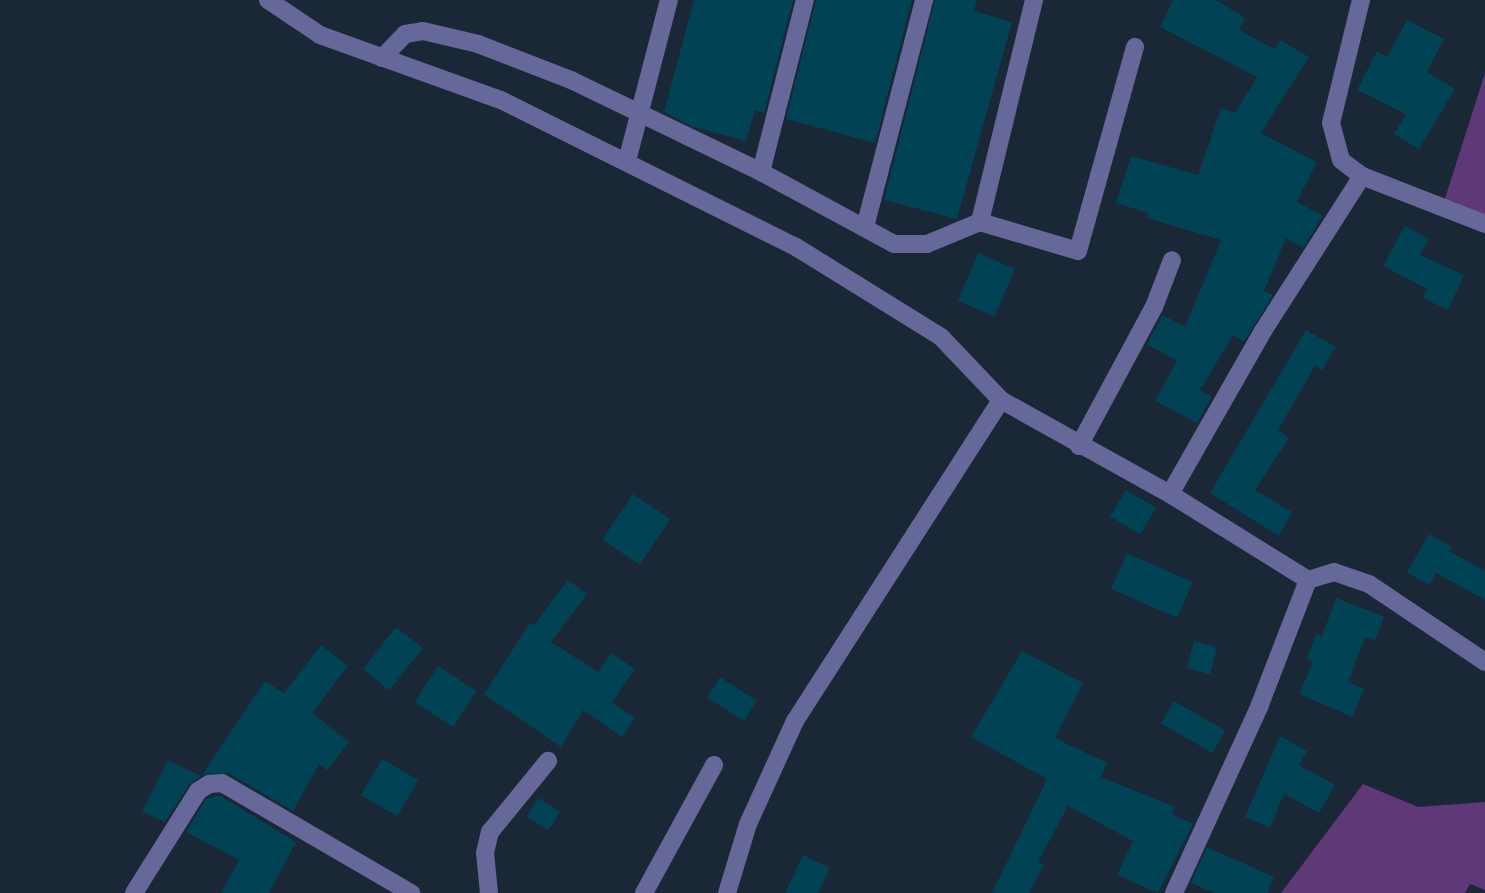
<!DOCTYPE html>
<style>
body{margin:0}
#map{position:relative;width:1485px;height:893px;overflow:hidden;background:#1a2736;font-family:Lato,sans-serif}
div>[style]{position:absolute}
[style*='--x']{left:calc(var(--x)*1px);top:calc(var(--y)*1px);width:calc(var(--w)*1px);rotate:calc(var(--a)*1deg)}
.forest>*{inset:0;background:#5f3877}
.building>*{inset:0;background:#014254;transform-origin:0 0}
.minor>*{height:18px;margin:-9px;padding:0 9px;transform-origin:9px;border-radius:9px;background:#666899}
span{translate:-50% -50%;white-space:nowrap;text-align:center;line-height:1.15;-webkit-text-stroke:5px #0a0f16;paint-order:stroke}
</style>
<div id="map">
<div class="forest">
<i style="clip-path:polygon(1485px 73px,1485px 230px,1441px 211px)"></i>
<i style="clip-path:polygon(1363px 784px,1418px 807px,1485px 802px,1485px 890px,1470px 884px,1465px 893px,1281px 893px)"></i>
</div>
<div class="building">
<i style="clip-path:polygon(694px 0,793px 0,764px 113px,755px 110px,746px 141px,693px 127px,664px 112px)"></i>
<i style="clip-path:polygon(816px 0,912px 0,875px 143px,786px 119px)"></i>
<i style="clip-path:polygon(935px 0,977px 0,974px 11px,1012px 22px,957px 219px,884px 200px)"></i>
<i style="clip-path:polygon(1173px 0,1216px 0,1245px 18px,1239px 30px,1275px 49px,1280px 40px,1309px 57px,1261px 133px,1317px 162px,1297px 202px,1323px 216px,1303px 248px,1286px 238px,1264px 291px,1273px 295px,1244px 342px,1233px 335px,1200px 390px,1212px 397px,1197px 423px,1155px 401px,1177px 361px,1147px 344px,1163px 315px,1185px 327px,1221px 240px,1147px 218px,1148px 213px,1116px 203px,1131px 156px,1198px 175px,1221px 108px,1235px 113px,1257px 77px,1160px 27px)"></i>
<i style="clip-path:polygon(1407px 20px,1444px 39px,1427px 72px,1455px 89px,1419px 149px,1394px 134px,1406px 114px,1357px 90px,1377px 51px,1387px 57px)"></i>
<i style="clip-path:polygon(1405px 226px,1429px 239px,1420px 255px,1464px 275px,1448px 310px,1423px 298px,1427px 289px,1383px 266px)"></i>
<i style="left:978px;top:253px;width:40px;height:52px;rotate:23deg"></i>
<i style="clip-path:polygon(1306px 330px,1336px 347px,1322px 370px,1315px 366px,1278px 430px,1289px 438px,1255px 490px,1292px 512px,1279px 536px,1210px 493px)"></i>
<i style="left:1126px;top:490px;width:35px;height:31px;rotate:31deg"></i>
<i style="left:633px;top:494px;width:45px;height:55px;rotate:34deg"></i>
<i style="clip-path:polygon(1429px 534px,1452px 547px,1449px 551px,1485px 571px,1485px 600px,1436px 573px,1429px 585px,1407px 572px)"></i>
<i style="left:1127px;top:553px;width:72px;height:39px;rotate:24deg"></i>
<i style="clip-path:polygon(568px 580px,587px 594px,551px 642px,598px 672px,611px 653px,635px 669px,612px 702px,635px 718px,622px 737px,583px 710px,561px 747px,484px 694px,530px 623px,534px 625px)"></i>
<i style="clip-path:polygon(1336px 598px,1384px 617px,1375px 641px,1365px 637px,1348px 682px,1364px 689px,1352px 717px,1299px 694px,1313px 662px,1307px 659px,1316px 634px,1322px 636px)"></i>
<i style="left:396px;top:627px;width:34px;height:54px;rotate:38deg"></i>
<i style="left:1194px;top:641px;width:24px;height:28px;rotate:15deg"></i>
<i style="clip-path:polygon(321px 645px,348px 666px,312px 713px,349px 742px,327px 770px,319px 764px,293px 811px,228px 773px,202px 775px,265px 681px,284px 693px)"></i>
<i style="clip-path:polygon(1022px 651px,1083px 683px,1055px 738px,1107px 763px,1101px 777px,1175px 807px,1172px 814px,1193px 824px,1158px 893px,1117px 875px,1133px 841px,1068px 806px,1038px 862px,1044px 865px,1029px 893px,992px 893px,1047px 779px,971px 737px)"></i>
<i style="left:438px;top:666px;width:46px;height:43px;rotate:33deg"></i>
<i style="left:720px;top:677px;width:44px;height:24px;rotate:33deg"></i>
<i style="left:1174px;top:701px;width:59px;height:26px;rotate:30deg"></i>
<i style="clip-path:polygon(1280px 736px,1307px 751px,1299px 765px,1335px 785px,1319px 813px,1284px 794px,1270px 828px,1245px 817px)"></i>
<i style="left:382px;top:759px;width:42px;height:42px;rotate:30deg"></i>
<i style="clip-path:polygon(168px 760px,201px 776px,189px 785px,165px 822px,142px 812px)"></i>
<i style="clip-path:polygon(219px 795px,296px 842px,269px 893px,221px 893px,239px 860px,186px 832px,206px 799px)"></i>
<i style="left:538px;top:798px;width:26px;height:22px;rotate:32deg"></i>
<i style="clip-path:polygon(1207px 847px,1274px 877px,1267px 893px,1215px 893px,1191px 883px)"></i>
<i style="clip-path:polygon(803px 855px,830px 868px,818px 893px,785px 893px)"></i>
</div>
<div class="minor">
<i style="--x:268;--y:0;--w:63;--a:33.9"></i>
<i style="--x:320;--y:35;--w:192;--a:19.8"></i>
<i style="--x:501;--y:100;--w:330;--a:26.5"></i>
<i style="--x:796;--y:247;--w:171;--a:31.8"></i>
<i style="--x:941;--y:337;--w:87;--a:46.4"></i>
<i style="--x:1001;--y:400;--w:193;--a:29.1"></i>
<i style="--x:1170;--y:494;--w:163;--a:31.9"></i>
<i style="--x:1034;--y:0;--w:228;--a:103.7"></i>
<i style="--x:980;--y:222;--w:102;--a:16.5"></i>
<i style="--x:1078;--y:251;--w:212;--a:-74.4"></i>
<i style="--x:382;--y:58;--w:33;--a:-46"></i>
<i style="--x:405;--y:34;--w:18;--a:-9"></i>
<i style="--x:423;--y:31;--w:57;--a:13.3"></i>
<i style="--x:478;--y:44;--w:100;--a:21.2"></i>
<i style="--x:571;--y:80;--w:211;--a:25.8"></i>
<i style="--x:761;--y:172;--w:151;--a:28.4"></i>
<i style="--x:894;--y:244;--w:33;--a:0"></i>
<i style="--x:927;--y:244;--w:57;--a:-22.5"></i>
<i style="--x:627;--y:161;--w:166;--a:-75.4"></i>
<i style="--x:761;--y:172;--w:178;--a:-75.7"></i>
<i style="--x:1362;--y:176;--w:132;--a:21.3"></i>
<i style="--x:865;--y:227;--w:235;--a:-75.4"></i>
<i style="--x:1079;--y:446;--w:158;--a:-61.7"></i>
<i style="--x:1154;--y:307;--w:50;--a:-69"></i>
<i style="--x:1170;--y:494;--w:188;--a:-60.3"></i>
<i style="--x:1263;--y:331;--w:184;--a:-57.4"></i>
<i style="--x:1362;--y:176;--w:26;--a:-143"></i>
<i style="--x:1341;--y:160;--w:38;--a:-105"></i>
<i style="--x:1331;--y:123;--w:127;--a:-76.3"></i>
<i style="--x:1308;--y:580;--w:27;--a:-17"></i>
<i style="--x:1334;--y:572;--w:37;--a:19"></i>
<i style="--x:1369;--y:584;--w:140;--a:33.9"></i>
<i style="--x:134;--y:893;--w:120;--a:-57.9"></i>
<i style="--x:198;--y:791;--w:13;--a:-32"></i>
<i style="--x:209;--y:784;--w:13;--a:-4"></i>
<i style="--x:222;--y:783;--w:219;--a:30.2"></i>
<i style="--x:489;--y:893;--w:40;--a:-95.7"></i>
<i style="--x:485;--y:853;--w:22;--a:-77"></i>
<i style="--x:490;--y:832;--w:92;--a:-50.8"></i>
<i style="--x:644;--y:893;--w:146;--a:-61.3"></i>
<i style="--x:727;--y:893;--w:72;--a:-73.1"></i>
<i style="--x:748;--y:824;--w:113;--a:-65.5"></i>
<i style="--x:795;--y:721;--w:381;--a:-57.3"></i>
<i style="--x:1174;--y:893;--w:205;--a:-65.4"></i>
<i style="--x:1259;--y:707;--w:136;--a:-68.9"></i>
</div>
</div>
